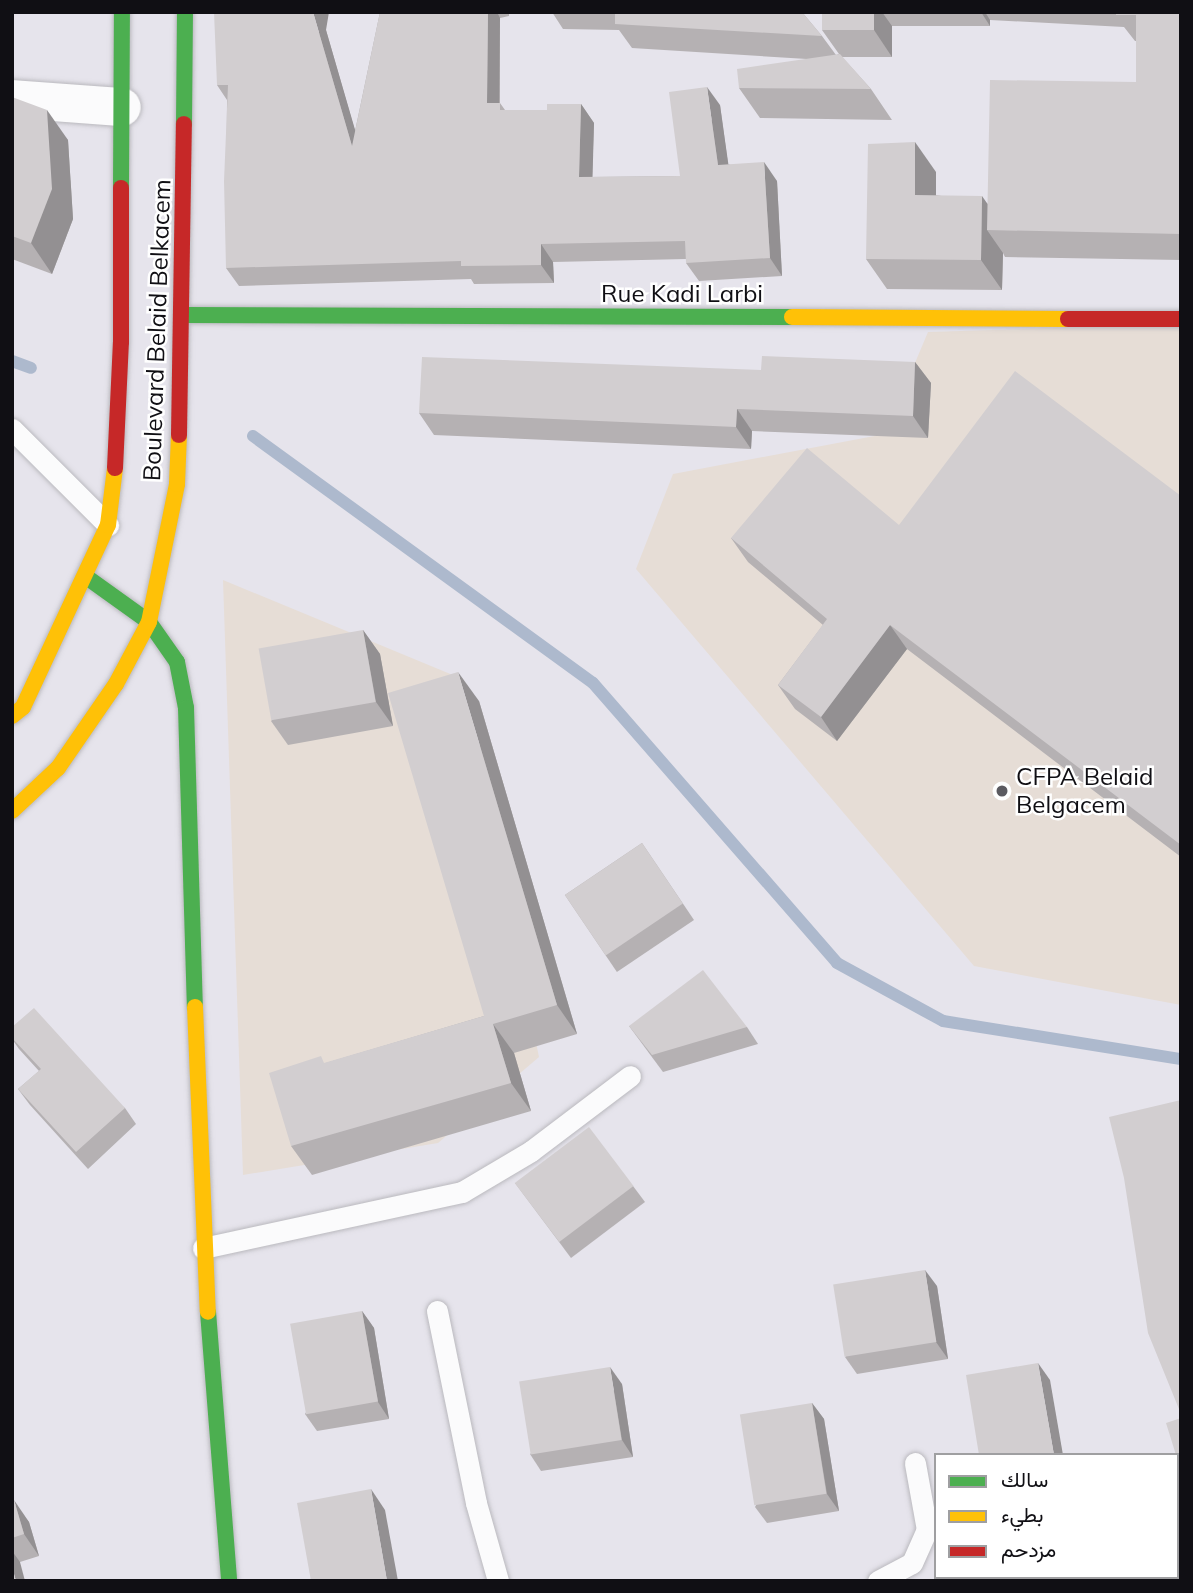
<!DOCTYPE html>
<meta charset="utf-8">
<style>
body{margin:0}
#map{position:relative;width:1193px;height:1593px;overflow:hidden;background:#e6e4ec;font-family:Mulish,Vazirmatn,sans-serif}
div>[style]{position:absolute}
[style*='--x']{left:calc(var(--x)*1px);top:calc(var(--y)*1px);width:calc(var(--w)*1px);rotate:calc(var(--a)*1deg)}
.education>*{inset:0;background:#e6ddd6}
.stream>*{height:12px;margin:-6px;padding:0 6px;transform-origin:6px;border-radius:6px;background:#adb9cd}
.roads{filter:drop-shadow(0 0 2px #bab9be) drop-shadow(0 0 2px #bab9be)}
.lane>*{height:21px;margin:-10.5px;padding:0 10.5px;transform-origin:10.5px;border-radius:10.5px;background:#fbfbfc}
.street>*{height:38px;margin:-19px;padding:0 19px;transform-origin:19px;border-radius:19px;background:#fbfbfc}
.fast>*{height:16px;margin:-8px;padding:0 8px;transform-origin:8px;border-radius:8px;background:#4caf50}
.slow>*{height:16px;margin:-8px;padding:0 8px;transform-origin:8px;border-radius:8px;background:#ffc107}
.jam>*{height:16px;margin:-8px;padding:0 8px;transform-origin:8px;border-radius:8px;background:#c62828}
.wall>*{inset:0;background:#b5b1b3;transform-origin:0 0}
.shaded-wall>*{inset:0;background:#939092;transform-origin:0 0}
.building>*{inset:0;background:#d2ced0;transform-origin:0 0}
.dots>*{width:19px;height:19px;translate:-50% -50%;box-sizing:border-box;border:4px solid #fff;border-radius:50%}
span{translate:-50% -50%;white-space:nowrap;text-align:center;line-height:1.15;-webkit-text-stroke:5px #fff;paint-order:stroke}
.street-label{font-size:24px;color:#100f14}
.poi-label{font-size:24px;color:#100f14}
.left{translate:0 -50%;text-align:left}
.frame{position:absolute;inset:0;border:14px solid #100f14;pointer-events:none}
.legend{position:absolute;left:934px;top:1453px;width:245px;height:126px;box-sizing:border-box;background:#fff;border:2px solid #9f9fa1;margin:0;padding:9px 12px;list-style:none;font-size:21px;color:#100f14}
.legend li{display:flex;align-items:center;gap:14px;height:35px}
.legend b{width:35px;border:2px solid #9f9fa1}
</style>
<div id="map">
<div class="education">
<i style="clip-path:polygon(1181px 324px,1181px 1005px,974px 966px,636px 569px,673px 474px,885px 434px,928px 332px)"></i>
<i style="clip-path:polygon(223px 580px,460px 678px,539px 1057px,438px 1143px,243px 1175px)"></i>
</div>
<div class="stream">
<i style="--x:12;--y:361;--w:20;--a:20"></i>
<i style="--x:253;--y:436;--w:420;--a:36"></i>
<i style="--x:593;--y:683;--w:371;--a:48.9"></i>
<i style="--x:837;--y:963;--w:121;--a:28.7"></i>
<i style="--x:943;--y:1021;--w:241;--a:9.1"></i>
</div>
<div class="roads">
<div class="lane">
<i style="--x:12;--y:429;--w:136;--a:45"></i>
<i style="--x:203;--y:1248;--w:265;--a:-12.2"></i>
<i style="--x:462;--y:1192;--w:80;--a:-30.7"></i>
<i style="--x:531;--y:1151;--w:124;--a:-37.1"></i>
<i style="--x:437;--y:1311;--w:196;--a:78.5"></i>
<i style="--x:476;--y:1503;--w:81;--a:74.2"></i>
<i style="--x:878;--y:1581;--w:38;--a:-28"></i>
<i style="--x:912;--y:1563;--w:36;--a:-66"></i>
<i style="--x:927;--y:1530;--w:68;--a:-100.2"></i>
</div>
<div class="street">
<i style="--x:12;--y:99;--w:110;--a:4.2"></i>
</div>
<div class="fast">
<i style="--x:184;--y:124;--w:112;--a:-89.5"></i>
<i style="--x:121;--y:188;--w:176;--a:-89.7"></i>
<i style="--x:184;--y:315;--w:608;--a:0.19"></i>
<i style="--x:85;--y:576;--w:79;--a:35.7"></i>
<i style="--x:149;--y:622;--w:49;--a:55"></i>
<i style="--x:177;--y:662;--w:47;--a:78.9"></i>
<i style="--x:186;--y:708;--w:299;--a:88.3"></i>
<i style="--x:208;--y:1312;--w:270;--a:85.5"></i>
</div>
<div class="slow">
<i style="--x:792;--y:317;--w:276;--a:0.4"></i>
<i style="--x:12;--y:716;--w:14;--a:-39"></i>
<i style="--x:23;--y:707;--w:201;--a:-65"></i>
<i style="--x:108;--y:525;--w:57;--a:-83"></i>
<i style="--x:12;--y:811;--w:63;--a:-43.1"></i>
<i style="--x:58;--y:768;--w:102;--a:-55.4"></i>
<i style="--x:116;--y:684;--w:70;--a:-62"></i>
<i style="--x:149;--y:622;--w:141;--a:-78.5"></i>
<i style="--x:177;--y:484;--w:49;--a:-87.7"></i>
<i style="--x:195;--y:1007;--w:305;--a:87.6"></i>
</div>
<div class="jam">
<i style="--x:1068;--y:319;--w:113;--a:0"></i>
<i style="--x:179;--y:435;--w:311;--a:-89.1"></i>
<i style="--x:115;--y:468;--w:126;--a:-87.3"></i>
<i style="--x:121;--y:342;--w:154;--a:-90"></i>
</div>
</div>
<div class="wall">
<i style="clip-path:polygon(380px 12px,509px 12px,509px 16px,500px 18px,500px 103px,505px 110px,547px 110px,581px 104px,594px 123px,592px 177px,680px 176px,720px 105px,728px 164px,777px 181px,782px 276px,699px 281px,686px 263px,686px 259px,553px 262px,554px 283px,474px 284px,471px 279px,239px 286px,226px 268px,227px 100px,217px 85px,326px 30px,355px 131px)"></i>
<i style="clip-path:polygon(552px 12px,802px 12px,822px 36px,836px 55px,839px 54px,822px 30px,822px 12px,1181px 12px,1181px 260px,1005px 257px,1003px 253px,1002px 290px,887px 289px,866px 259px,936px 172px,936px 195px,987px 204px,1136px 82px,1136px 41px,1135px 41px,1124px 27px,990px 20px,990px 26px,892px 26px,892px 57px,842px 57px,871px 89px,892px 120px,760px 118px,739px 88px,807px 59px,632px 48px,619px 30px,563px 29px)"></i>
<i style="clip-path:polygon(12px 97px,68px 140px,73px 219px,52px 274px,12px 259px)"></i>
<i style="clip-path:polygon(915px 362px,931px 383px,928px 438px,752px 431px,751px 449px,434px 435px,419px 413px,761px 370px)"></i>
<i style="clip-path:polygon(1181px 496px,1181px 857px,907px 649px,837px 741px,795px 709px,778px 685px,823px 625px,748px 562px,731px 538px,899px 525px)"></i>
<i style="clip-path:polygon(363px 630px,380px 654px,393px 726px,288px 745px,271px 721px)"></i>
<i style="clip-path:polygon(479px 701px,577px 1034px,514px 1053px,531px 1111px,312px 1175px,291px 1146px,326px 1063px,484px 1016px)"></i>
<i style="left:642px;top:843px;width:93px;height:93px;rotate:56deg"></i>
<i style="clip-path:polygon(629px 1026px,747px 1027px,758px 1044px,663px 1072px)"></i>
<i style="clip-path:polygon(12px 1027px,125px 1108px,136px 1124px,88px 1169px,30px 1105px,18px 1089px,39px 1071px,19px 1049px,12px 1039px)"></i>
<i style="clip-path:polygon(515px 1183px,633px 1186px,645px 1202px,571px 1258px)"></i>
<i style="clip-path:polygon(937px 1286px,948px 1359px,857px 1374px,845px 1357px)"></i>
<i style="clip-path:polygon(362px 1311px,374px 1328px,389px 1419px,317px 1431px,305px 1414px)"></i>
<i style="clip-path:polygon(622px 1384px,633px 1457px,541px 1471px,530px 1454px)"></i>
<i style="clip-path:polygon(812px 1403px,824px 1419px,839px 1511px,767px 1523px,755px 1507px)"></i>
<i style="clip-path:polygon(12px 1501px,29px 1522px,39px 1556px,20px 1562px,12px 1581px)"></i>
</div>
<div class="shaded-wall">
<i style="clip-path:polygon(313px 12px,329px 12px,326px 30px,365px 164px,352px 146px)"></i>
<i style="clip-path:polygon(488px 12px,497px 12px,500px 18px,499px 121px,487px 103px)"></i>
<i style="clip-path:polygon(874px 12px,882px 12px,892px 26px,892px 57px,874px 30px)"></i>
<i style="clip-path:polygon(981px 12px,985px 12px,990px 20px,990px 26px)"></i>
<i style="clip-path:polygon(707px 87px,720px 105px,731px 183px,718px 165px)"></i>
<i style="clip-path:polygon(581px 104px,594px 123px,592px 196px,579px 177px)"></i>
<i style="clip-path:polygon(47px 110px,68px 140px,73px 219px,52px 274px,31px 243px)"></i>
<i style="clip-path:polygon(915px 142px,936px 172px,936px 225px,915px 195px)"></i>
<i style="clip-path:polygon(764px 162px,777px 181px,782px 276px,770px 258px)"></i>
<i style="clip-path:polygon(982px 196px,1003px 226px,987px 230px,1003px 253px,1002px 290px,981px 260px)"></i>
<i style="clip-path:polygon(541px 244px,553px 262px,554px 283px,541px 265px)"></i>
<i style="clip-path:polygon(915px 362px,931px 383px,928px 438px,913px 416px)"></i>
<i style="clip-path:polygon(737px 409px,752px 431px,751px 449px,736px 427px)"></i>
<i style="clip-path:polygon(890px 625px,907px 649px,837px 741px,821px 717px)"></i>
<i style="clip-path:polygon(363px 630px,380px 654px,393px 726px,376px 702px)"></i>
<i style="clip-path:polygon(458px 672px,479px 701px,577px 1034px,557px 1005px)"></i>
<i style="clip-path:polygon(493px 1024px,514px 1053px,531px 1111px,511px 1083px)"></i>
<i style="clip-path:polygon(925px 1270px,937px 1286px,948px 1359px,936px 1342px)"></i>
<i style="clip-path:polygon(362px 1311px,374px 1328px,389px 1419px,378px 1402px)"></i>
<i style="clip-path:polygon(1038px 1363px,1050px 1380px,1063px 1455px,1054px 1455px)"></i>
<i style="clip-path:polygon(610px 1367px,622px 1384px,633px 1457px,622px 1440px)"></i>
<i style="clip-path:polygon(812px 1403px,824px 1419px,839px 1511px,827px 1494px)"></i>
<i style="clip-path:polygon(371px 1489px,385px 1510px,398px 1581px,387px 1581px)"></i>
<i style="clip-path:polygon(14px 1500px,29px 1522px,39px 1556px,24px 1534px)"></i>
<i style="clip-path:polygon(12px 1551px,20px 1562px,25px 1581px,16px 1581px,12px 1567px)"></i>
<i style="left:1091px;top:1577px;width:9px;height:4px"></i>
</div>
<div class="building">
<i style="clip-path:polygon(214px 12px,313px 12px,352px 146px,380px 12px,488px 12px,487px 103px,500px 103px,500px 110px,547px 110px,547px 104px,581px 104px,579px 177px,680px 176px,669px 92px,707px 87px,718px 165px,764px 162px,770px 258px,686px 263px,685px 241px,541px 244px,541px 265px,461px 266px,461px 261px,226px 268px,224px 181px,228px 85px,217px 85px)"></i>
<i style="clip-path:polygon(615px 12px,802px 12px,822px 36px,615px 24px)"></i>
<i style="left:822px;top:12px;width:52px;height:18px"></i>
<i style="clip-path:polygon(1116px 12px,1181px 12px,1181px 234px,987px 230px,990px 80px,1136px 82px,1136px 15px,1116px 15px)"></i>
<i style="clip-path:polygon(840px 54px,871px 89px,739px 88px,737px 69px)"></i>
<i style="clip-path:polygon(12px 97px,47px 110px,52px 189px,31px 243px,12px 236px)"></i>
<i style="clip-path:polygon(915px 142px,915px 195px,982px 196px,981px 260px,866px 259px,868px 144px)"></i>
<i style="clip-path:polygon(762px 356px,915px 362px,913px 416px,737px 409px,736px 427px,419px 413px,422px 357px,761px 370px)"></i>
<i style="clip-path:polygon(1015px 371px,1181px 496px,1181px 845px,890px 625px,821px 717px,778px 685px,827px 619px,731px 538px,807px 448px,899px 525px)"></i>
<i style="left:363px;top:630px;width:73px;height:106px;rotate:80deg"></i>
<i style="clip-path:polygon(458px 672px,557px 1005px,493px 1024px,511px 1083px,291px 1146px,269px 1073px,321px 1056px,324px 1063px,484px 1016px,388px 693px)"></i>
<i style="left:642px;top:843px;width:73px;height:93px;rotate:56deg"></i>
<i style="clip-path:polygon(703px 970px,747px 1027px,652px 1055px,629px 1026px)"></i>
<i style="clip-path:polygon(34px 1008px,125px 1108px,76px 1152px,18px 1089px,41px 1069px,12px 1038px,12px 1027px)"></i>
<i style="clip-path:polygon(1181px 1100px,1181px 1414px,1148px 1333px,1124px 1178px,1109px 1117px)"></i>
<i style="left:589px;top:1127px;width:74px;height:93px;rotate:53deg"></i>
<i style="left:925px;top:1270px;width:73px;height:93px;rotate:81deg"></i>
<i style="left:362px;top:1311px;width:92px;height:73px;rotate:80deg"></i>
<i style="clip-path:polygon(1038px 1363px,1054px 1455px,979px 1455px,966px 1375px)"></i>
<i style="left:610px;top:1367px;width:74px;height:92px;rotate:81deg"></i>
<i style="left:812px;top:1403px;width:92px;height:73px;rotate:81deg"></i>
<i style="clip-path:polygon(1181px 1418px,1181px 1471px,1177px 1459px,1177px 1455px,1176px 1455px,1166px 1423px)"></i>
<i style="clip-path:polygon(371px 1489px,387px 1581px,311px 1581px,297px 1503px)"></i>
<i style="clip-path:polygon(14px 1500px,24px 1534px,12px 1538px,12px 1501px)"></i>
<i style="clip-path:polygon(1181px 1523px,1181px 1562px,1177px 1551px,1177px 1524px)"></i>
<i style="clip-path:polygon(12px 1567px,16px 1581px,12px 1581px)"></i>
<i style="clip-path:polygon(1016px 1577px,1091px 1577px,1091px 1579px,1080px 1581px,1017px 1581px)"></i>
</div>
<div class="dots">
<i style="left:1002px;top:791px;background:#5b5a60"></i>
</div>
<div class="street-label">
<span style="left:682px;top:294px">Rue Kadi Larbi</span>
<span style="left:157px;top:330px;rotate:-88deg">Boulevard Belaid Belkacem</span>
</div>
<div class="poi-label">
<span class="left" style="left:1016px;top:791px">CFPA Belaid<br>Belgacem</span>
</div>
<div class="frame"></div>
<ul class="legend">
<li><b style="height:9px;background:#4caf50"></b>سالك</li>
<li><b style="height:9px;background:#ffc107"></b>بطيء</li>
<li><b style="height:9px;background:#c62828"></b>مزدحم</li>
</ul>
</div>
